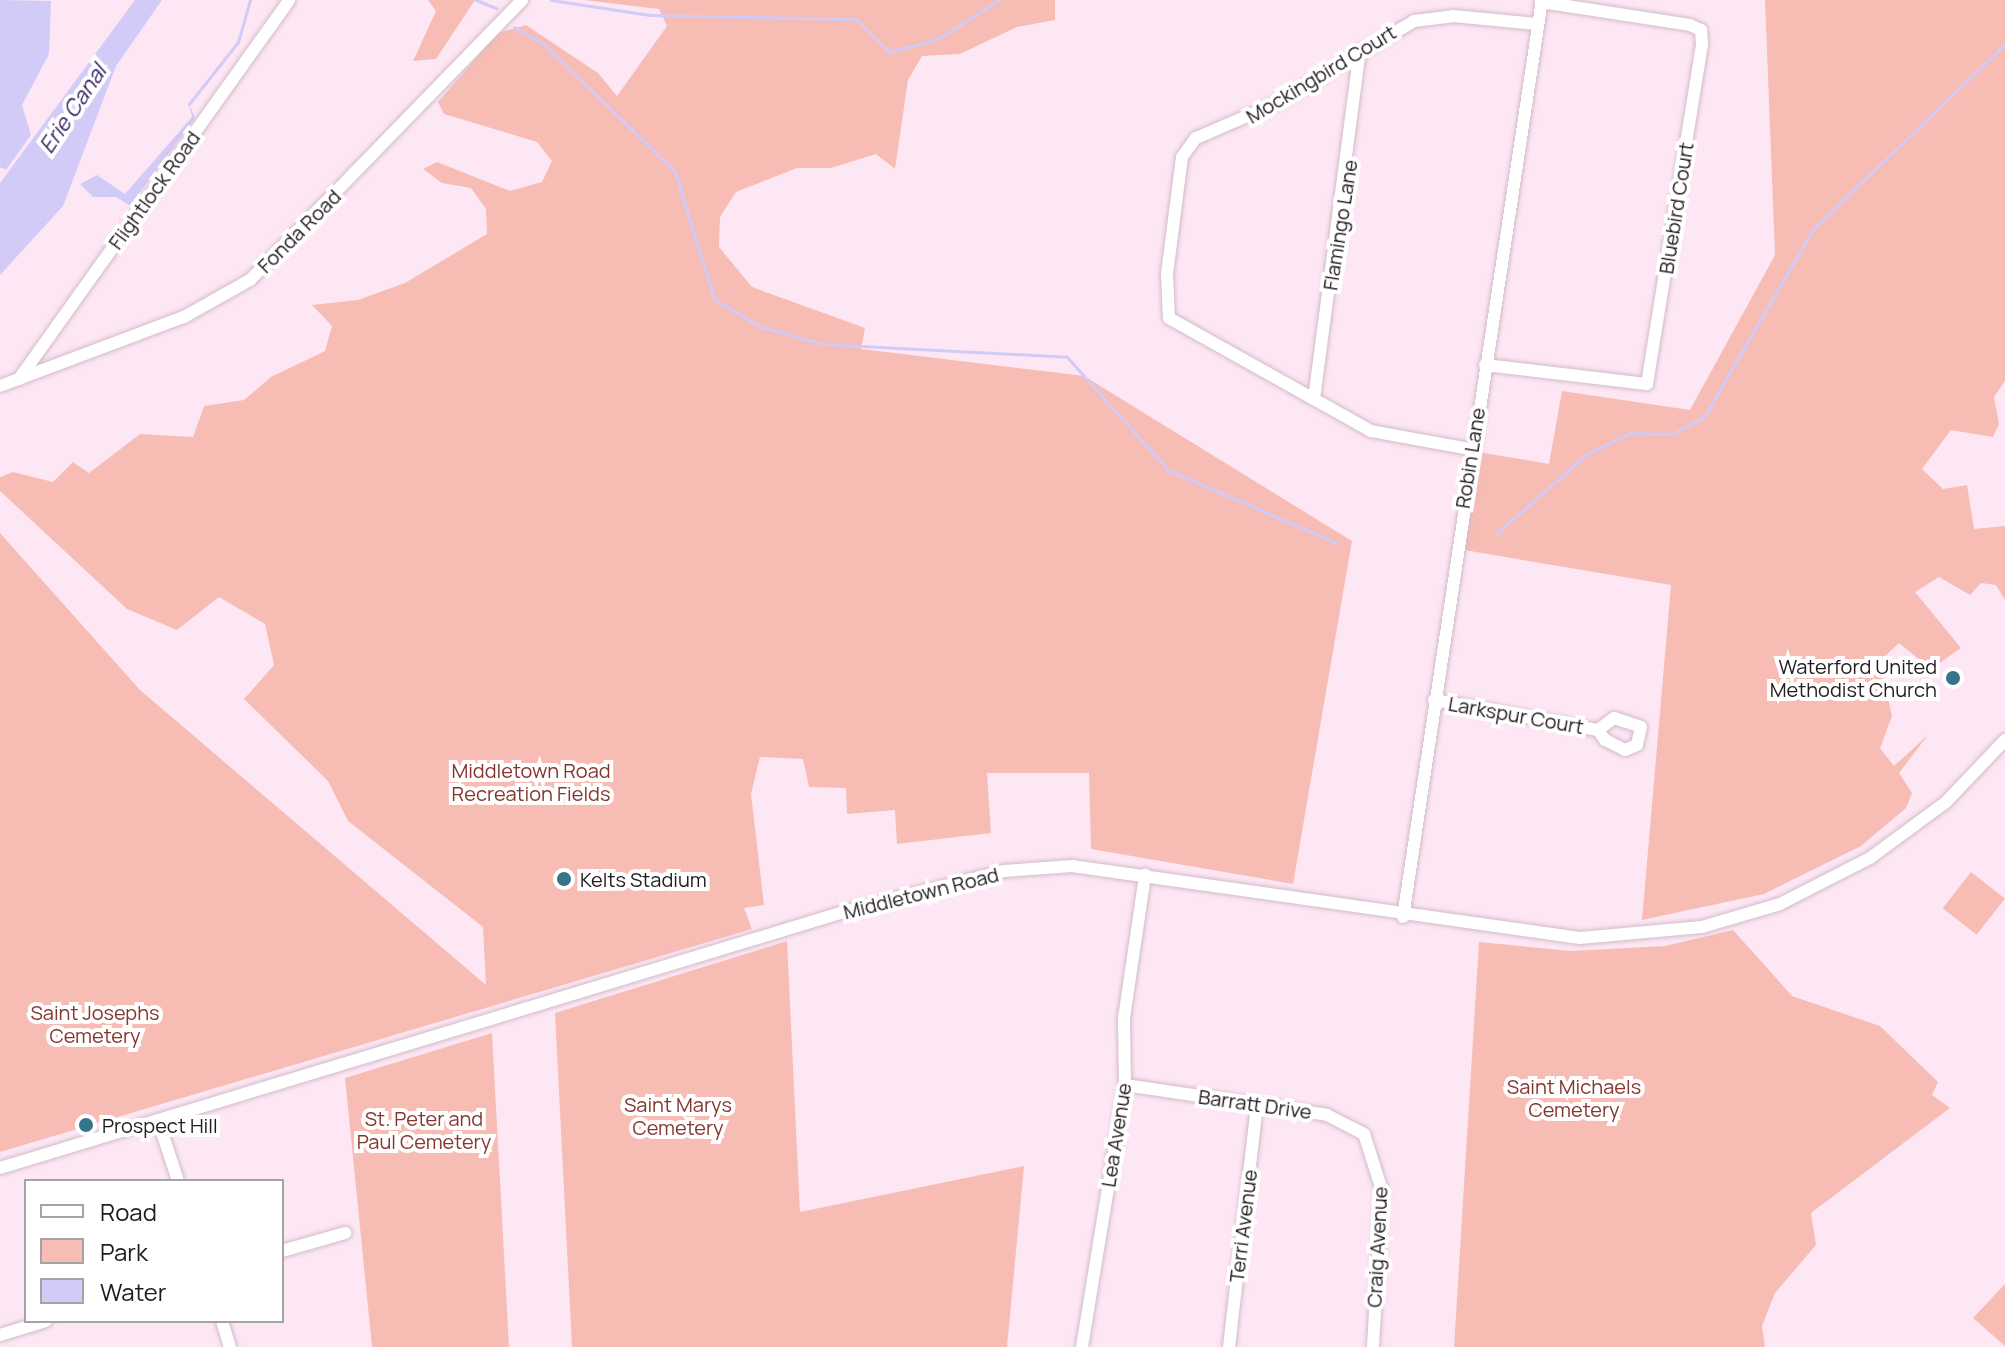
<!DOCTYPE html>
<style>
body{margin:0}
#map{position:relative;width:2005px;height:1347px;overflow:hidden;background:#fee7f5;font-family:Manrope,sans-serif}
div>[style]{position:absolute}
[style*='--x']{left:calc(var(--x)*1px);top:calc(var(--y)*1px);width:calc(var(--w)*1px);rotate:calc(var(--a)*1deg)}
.green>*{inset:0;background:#f7bdb4;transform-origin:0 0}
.water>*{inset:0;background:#d2caf7}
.stream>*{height:3px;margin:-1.5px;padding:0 1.5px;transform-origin:1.5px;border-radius:1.5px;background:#d2caf7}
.roads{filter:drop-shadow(0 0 2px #d2bcc9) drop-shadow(0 0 2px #d2bcc9)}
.minor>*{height:12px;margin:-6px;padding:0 6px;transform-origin:6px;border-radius:6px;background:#fff}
.dots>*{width:22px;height:22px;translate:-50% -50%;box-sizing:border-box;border:4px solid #fff;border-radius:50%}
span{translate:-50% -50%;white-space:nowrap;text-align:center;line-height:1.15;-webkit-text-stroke:8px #fff;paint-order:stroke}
.street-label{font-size:20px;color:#211a1e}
.poi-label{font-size:20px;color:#211a1e}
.right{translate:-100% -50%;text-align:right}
.left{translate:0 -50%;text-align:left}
.park-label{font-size:20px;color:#84362e}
.water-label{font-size:22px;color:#382565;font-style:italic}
.legend{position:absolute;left:24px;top:1179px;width:260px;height:144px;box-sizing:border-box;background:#fff;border:2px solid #a6a3a5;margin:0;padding:10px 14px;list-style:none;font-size:24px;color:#211a1e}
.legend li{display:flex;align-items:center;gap:16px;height:40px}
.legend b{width:40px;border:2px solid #a6a3a5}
</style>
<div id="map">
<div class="green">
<i style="clip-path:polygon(428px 0,475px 0,436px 59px,413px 61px,436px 11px)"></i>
<i style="clip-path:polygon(584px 0,1055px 0,1055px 20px,1017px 27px,960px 54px,922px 56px,908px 80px,895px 169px,876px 154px,831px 168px,797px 168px,736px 192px,720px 217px,719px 247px,752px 287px,865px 328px,861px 349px,1084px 376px,1352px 541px,1293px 884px,1091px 849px,1089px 773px,987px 773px,991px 833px,897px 844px,895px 810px,847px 814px,846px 788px,809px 787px,803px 759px,760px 757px,751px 794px,764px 905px,744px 908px,752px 929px,0 1152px,0 533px,140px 690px,486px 985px,483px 927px,348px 821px,328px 781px,244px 699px,274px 665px,265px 624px,219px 597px,177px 630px,127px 609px,0 491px,0 477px,13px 472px,53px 482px,73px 462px,89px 473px,140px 434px,193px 437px,204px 406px,244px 400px,271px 377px,325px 351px,332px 326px,312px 305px,358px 300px,405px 283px,487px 234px,486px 209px,471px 188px,442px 183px,423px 169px,437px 162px,510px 191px,542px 182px,552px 161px,537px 142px,444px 114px,438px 102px,498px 33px,526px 25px,598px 73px,617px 96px,667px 26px,659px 9px)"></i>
<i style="clip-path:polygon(1765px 0,2005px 0,2005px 381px,1994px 397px,1999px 424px,1993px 437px,1951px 430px,1922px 469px,1943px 489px,1967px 485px,1974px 529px,2005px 526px,2005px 600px,1996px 585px,1981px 583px,1970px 595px,1939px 577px,1915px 592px,1961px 648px,1931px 669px,1899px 643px,1880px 661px,1892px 716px,1880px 748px,1894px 766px,1928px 735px,1899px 773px,1912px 793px,1906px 808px,1861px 846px,1764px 894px,1642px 920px,1671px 585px,1464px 550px,1478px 452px,1549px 464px,1562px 391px,1690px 410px,1775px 255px)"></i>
<i style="left:1971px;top:872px;width:43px;height:46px;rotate:38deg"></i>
<i style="clip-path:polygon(1733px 930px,1792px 996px,1880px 1026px,1938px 1082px,1932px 1095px,1950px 1108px,1811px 1213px,1816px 1245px,1775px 1293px,1762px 1326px,1765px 1347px,1454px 1347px,1479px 942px,1571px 951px,1665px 946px)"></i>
<i style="clip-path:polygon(787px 941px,800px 1212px,1024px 1166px,1007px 1347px,572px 1347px,555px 1013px)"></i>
<i style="clip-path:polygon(492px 1033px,509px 1347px,372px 1347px,345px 1078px)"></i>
<i style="clip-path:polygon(2005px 1284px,2005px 1346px,1973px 1318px)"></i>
</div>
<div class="water">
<i style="clip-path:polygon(0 0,51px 1px,49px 54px,22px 105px,31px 135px,6px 170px,0 167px)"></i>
<i style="clip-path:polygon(135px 0,162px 0,116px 66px,63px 206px,0 275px,0 183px)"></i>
<i style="clip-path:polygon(189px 104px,195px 118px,130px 206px,116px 197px,93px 197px,80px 184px,97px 175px,125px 194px,192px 117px)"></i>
</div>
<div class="stream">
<i style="--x:476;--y:0;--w:22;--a:22"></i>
<i style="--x:551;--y:0;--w:100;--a:8.6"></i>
<i style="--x:650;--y:15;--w:206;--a:1.1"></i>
<i style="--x:856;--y:19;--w:47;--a:45"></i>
<i style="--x:889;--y:52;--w:51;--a:-14.9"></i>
<i style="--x:938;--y:39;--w:72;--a:-32.6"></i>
<i style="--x:514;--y:27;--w:34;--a:30"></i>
<i style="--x:544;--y:44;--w:183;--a:44.3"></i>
<i style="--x:675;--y:172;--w:133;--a:72.9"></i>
<i style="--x:714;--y:299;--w:55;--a:30.8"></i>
<i style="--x:761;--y:327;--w:64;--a:15.3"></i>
<i style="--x:823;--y:344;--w:244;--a:3"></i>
<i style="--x:1067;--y:357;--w:152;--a:48.2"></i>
<i style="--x:1168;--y:470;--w:184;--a:23.4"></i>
<i style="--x:189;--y:104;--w:79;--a:-51.7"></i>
<i style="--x:238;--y:42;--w:44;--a:-74.1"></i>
<i style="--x:1497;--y:533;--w:120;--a:-41.3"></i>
<i style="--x:1587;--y:454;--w:49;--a:-25.5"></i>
<i style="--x:1631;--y:433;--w:41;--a:1.4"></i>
<i style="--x:1672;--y:434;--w:36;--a:-28"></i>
<i style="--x:1704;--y:417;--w:217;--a:-59.9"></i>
<i style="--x:1813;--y:229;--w:267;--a:-43.9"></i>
</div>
<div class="roads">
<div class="minor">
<i style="--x:1485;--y:365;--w:163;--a:6.7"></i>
<i style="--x:1647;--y:384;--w:344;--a:-80.8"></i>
<i style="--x:1702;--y:44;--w:14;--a:-94"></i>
<i style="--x:1701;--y:30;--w:12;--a:-156"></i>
<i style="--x:1690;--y:25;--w:151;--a:-171.2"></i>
<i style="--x:19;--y:379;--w:465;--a:-54.5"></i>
<i style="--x:0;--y:386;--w:197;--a:-20.6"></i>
<i style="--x:184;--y:317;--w:76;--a:-29.3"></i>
<i style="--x:250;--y:280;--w:390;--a:-45.8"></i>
<i style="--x:1314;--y:399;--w:351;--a:-82.5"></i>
<i style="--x:1470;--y:449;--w:101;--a:-169.7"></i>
<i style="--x:1371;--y:431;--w:231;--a:-150.8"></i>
<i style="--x:1169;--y:318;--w:44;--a:-92.6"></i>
<i style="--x:1167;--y:274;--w:118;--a:-82.7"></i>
<i style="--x:1182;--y:157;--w:24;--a:-54"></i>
<i style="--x:1196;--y:138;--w:88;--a:-23.4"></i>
<i style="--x:1277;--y:103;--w:160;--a:-30.9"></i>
<i style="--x:1414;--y:21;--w:39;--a:-7"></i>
<i style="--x:1453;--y:16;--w:84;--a:5.4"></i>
<i style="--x:1434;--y:700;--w:167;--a:10.4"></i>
<i style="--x:1614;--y:718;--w:28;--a:18"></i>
<i style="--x:1641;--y:727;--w:18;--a:103"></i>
<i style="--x:1637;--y:745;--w:13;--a:157"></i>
<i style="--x:1625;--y:750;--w:22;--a:-153"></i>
<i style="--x:1605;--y:740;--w:12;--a:-125"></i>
<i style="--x:1598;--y:730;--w:20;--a:-37"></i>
<i style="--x:1403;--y:917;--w:927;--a:-81.38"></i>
<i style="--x:1125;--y:1085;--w:204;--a:8.4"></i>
<i style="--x:1327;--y:1115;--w:42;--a:27.2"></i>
<i style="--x:1364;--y:1134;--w:59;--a:72.2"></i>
<i style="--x:1382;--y:1190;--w:157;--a:93.3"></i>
<i style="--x:158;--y:1120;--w:64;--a:71.8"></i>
<i style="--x:0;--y:1168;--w:885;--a:-16.88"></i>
<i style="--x:847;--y:911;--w:162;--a:-14.3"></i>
<i style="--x:1004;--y:871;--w:68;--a:-4.2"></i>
<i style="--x:1072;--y:866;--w:513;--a:8.07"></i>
<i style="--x:1580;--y:938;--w:122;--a:-5.2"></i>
<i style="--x:1702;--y:927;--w:81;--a:-16.4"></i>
<i style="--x:1780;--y:904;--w:101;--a:-27.1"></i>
<i style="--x:1870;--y:858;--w:94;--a:-36.4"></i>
<i style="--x:1946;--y:802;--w:86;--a:-46.4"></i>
<i style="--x:282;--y:1251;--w:66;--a:-15.9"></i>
<i style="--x:222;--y:1321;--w:27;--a:73"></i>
<i style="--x:0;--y:1335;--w:48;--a:-16.9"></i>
<i style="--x:1082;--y:1347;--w:266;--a:-80.7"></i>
<i style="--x:1125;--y:1085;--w:67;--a:-90.9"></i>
<i style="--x:1124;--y:1018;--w:145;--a:-81.6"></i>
<i style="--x:1229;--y:1347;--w:244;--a:-83.4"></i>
</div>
</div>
<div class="dots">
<i style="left:1953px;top:678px;background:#357489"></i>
<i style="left:564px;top:879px;background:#357489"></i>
<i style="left:86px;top:1125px;background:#357489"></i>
</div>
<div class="street-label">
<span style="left:1321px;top:74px;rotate:-31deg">Mockingbird Court</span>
<span style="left:154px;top:190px;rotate:-54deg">Flightlock Road</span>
<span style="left:1676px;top:208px;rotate:-81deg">Bluebird Court</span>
<span style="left:1340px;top:225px;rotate:-81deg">Flamingo Lane</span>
<span style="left:299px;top:231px;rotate:-45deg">Fonda Road</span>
<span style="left:1470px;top:458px;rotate:-81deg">Robin Lane</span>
<span style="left:1516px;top:715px;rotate:10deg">Larkspur Court</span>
<span style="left:921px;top:893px;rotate:-14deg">Middletown Road</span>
<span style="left:1255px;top:1104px;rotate:8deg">Barratt Drive</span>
<span style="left:1116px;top:1135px;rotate:-81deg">Lea Avenue</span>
<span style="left:1243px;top:1226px;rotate:-83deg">Terri Avenue</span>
<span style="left:1377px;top:1247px;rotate:-87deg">Craig Avenue</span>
</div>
<div class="poi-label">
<span class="right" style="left:1937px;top:678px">Waterford United<br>Methodist Church</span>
<span class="left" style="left:580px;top:879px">Kelts Stadium</span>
<span class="left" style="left:102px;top:1125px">Prospect Hill</span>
</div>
<div class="park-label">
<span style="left:531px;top:782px">Middletown Road<br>Recreation Fields</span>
<span style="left:95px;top:1024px">Saint Josephs<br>Cemetery</span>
<span style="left:1574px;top:1098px">Saint Michaels<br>Cemetery</span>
<span style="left:678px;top:1116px">Saint Marys<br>Cemetery</span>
<span style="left:424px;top:1130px">St. Peter and<br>Paul Cemetery</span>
</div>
<div class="water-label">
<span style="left:73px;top:109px;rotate:-56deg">Erie Canal</span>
</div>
<ul class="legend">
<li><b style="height:10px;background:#fff"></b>Road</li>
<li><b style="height:22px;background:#f7bdb4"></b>Park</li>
<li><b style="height:22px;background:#d2caf7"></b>Water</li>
</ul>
</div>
